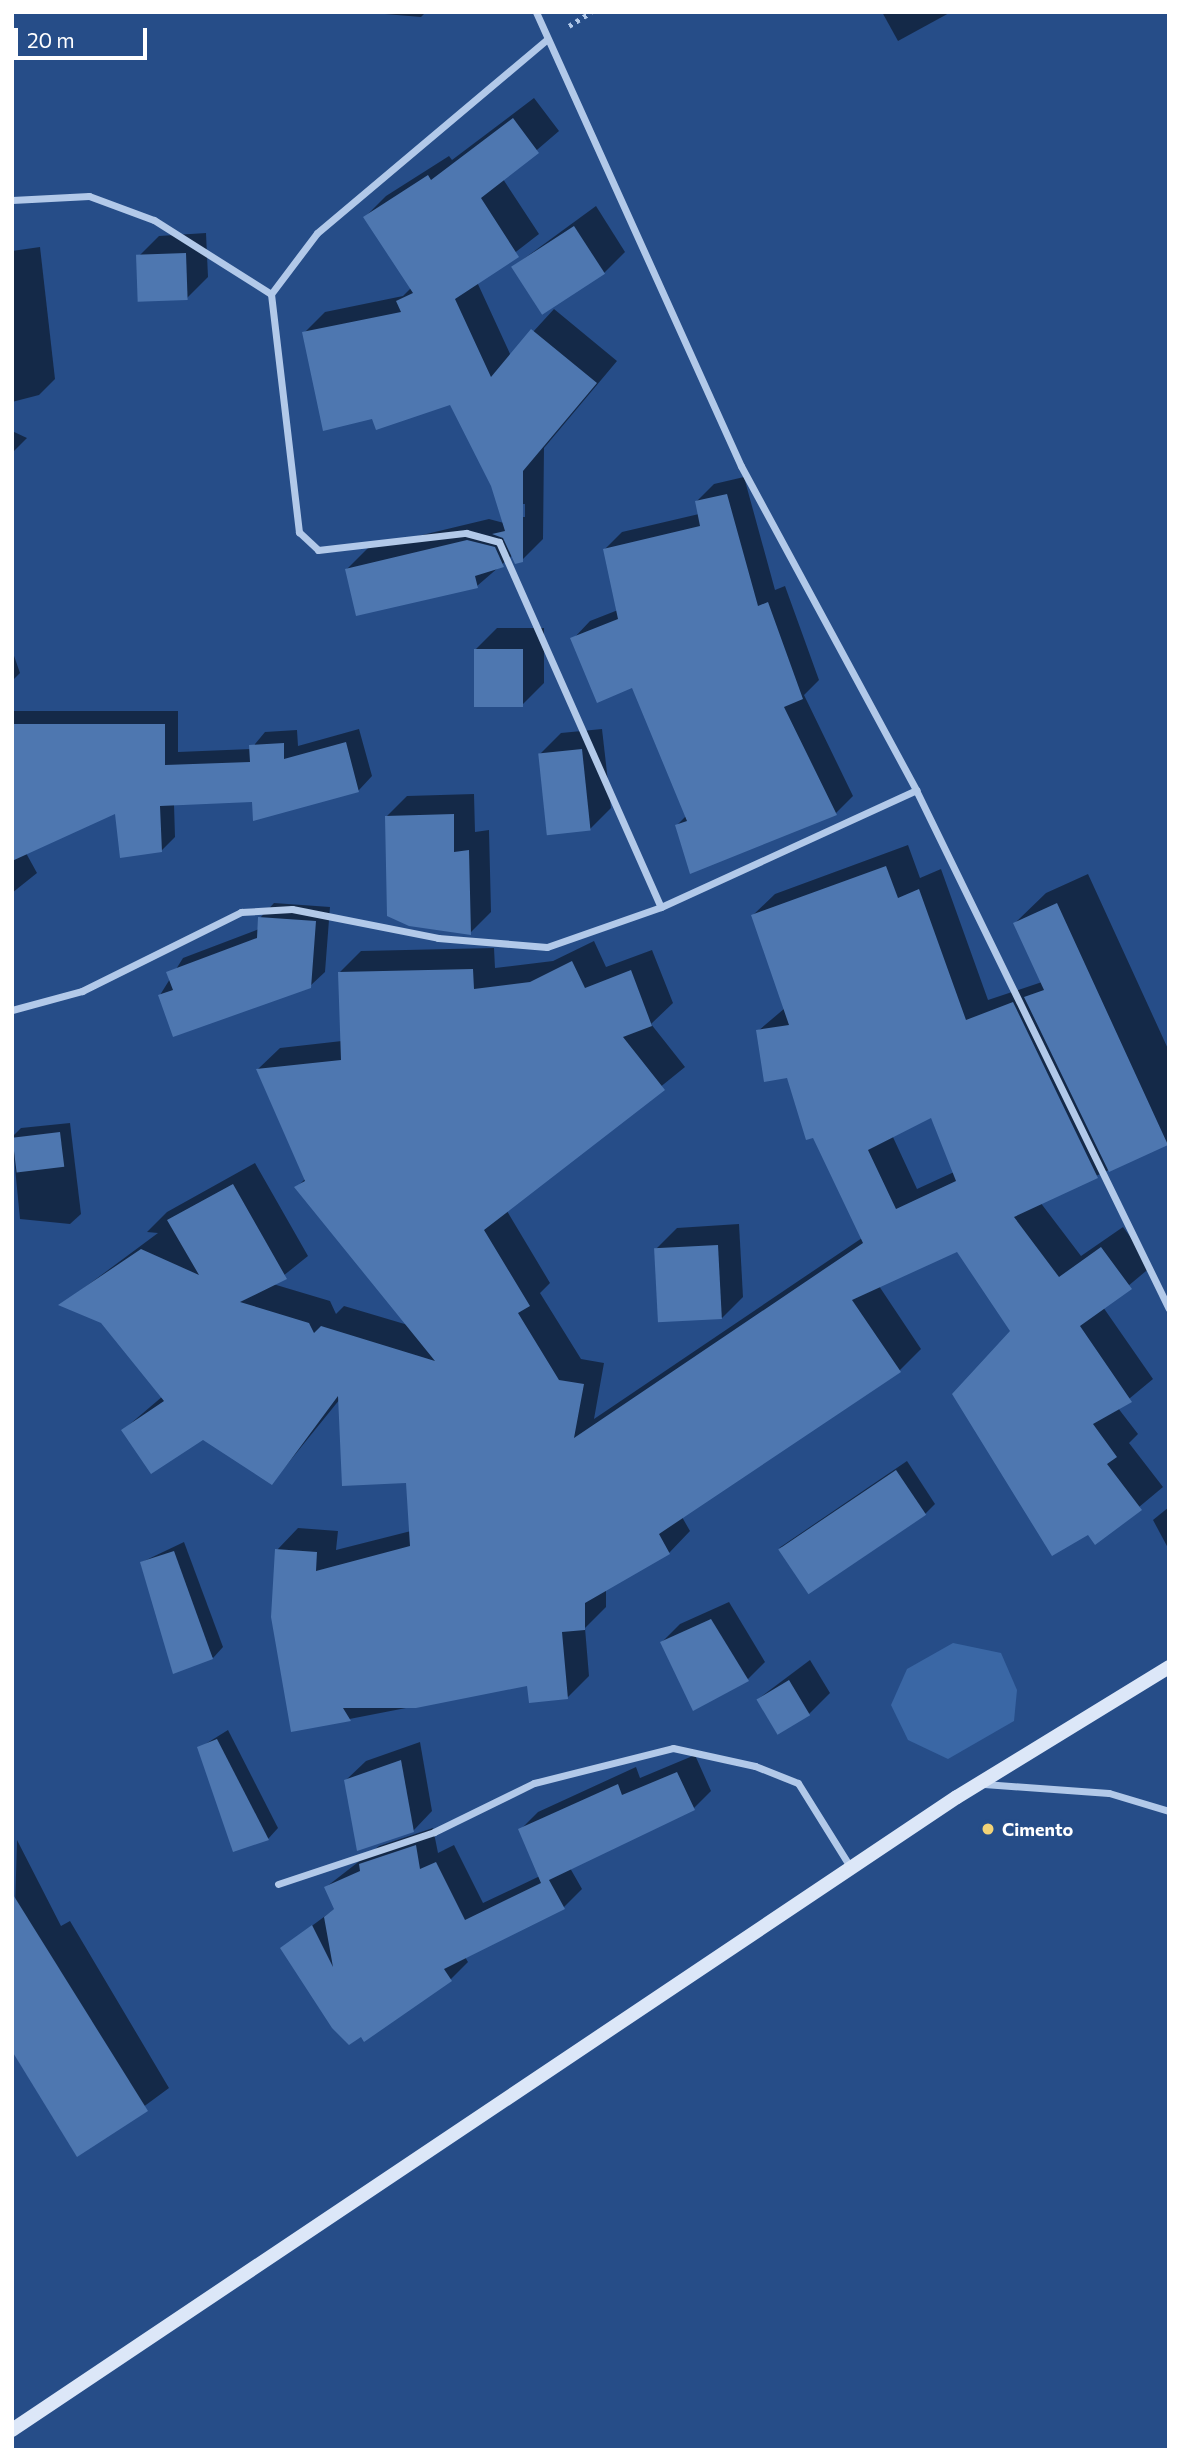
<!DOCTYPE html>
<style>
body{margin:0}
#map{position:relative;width:1181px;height:2462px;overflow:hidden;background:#264d88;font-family:Commissioner,sans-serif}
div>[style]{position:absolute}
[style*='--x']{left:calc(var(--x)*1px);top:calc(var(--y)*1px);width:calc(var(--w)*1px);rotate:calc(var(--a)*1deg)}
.green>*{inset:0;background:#3a67a5}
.shadow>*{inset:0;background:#0007}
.building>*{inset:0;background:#4e77b0;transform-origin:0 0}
.path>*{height:4.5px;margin-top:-2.25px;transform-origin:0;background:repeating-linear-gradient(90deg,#b2c9e9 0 3.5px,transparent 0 8.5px)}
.minor>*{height:7px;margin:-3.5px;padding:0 3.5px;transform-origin:3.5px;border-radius:3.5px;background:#b2c9e9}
.secondary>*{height:14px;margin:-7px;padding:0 7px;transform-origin:7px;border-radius:7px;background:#dce7f8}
.dots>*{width:19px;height:19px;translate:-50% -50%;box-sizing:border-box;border:4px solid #264d88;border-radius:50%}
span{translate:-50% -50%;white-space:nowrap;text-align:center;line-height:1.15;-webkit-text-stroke:7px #264d88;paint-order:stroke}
.poi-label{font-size:18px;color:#fff;font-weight:700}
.left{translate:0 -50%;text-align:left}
.frame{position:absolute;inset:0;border:14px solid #fff;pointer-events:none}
.scale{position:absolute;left:14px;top:28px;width:133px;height:32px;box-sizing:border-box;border:4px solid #fff;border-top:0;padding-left:9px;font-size:21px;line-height:24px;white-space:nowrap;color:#fff;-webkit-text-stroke:5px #264d88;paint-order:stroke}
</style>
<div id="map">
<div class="green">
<i style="clip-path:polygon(953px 1643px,1001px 1653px,1017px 1690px,1014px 1721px,948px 1759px,908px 1740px,891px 1705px,907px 1669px)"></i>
</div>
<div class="shadow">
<i style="clip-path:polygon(361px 12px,426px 12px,421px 17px)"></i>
<i style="clip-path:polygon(882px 12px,951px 12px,898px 41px)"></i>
<i style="clip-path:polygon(evenodd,534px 98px,559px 131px,503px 179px,539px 234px,477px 282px,511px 356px,554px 309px,617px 361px,544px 448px,543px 539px,522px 560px,513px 555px,477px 586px,347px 569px,368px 548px,489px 519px,504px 523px,493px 486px,450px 403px,374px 417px,304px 333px,325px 312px,403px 296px,411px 288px,365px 217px,386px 196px,449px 156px,452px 160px,534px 98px,522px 504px,525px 504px,525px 517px,521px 517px,522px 504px)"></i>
<i style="clip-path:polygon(596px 206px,625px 252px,604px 273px,514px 266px)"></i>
<i style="clip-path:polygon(206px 233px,208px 277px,187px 298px,138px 257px,159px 236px)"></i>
<i style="clip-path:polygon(40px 247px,55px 379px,39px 395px,12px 402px,12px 251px)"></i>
<i style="clip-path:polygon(12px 431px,27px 438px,12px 453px)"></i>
<i style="clip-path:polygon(744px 477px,775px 590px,785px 586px,819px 680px,804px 695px,853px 796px,836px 813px,677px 825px,686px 816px,633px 685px,573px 639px,590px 621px,618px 610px,605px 549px,622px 532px,699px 514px,696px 502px,714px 484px)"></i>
<i style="clip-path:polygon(497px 628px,544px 628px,544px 683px,523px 704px,476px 649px)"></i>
<i style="clip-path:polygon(12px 650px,20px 673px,12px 681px)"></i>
<i style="clip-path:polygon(12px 711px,178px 711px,178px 752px,251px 749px,265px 732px,297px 730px,298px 746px,359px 729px,372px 776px,359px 790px,254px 819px,253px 800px,174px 804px,175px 837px,161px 851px,116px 812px,26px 853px,37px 873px,12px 893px)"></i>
<i style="clip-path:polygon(602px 729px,611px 808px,590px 829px,540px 754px,561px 733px)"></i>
<i style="clip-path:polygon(474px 794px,475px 832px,489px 830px,491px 912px,470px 933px,386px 817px,407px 796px)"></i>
<i style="clip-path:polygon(evenodd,908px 845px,920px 878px,941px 869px,988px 1000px,1042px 982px,1015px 923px,1046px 893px,1088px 874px,1169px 1051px,1169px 1142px,1040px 1202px,1081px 1256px,1123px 1227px,1152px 1266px,1103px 1307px,1153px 1379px,1118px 1408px,1138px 1434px,1129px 1443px,1163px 1487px,1096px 1543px,1013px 1332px,958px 1249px,879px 1286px,921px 1349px,900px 1370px,682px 1517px,690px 1531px,669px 1553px,606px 1589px,606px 1607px,585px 1628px,589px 1676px,568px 1697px,529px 1684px,293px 1730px,277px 1550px,298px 1528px,338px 1531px,336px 1550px,411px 1531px,408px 1481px,340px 1399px,272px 1483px,203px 1437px,123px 1430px,163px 1396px,102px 1321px,61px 1305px,158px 1233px,147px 1232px,167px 1212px,255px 1163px,308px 1256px,273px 1284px,330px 1301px,336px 1314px,344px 1306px,408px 1325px,296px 1188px,306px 1178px,258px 1069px,280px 1048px,342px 1041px,339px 973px,361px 951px,494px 948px,495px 968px,553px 961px,594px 941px,606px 967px,652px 950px,673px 1003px,651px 1024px,685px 1067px,507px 1211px,550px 1283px,540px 1293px,581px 1359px,604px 1363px,594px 1419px,862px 1238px,788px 1076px,758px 1031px,785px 1008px,753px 915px,775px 894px,908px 845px,932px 1115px,954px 1172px,917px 1189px,892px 1135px,932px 1115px)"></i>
<i style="clip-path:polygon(274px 903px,330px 907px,325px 972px,310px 986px,160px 995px,183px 958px,259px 929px,260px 918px)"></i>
<i style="clip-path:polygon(70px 1123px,81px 1214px,70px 1224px,20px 1219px,12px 1137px,21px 1128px)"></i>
<i style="clip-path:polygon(739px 1224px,743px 1297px,722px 1318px,656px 1249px,677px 1228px)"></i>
<i style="clip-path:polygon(907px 1461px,935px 1504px,925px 1514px,779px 1548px)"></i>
<i style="clip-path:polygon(1169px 1507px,1169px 1548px,1168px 1548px,1153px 1520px)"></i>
<i style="clip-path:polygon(184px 1542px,223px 1647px,213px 1658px,142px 1562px)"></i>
<i style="clip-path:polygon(729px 1602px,765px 1662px,748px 1679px,662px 1642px,680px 1624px)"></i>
<i style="clip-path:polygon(810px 1660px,830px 1693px,809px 1714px,758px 1699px)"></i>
<i style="clip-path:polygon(228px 1730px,278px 1828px,268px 1839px,199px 1748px)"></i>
<i style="clip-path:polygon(420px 1742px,432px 1811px,413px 1831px,346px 1780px,366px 1761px)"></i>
<i style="clip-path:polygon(695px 1755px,711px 1791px,693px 1809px,570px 1868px,582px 1889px,564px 1907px,465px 1957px,468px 1962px,451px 1979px,365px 2040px,282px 1948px,336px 1908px,326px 1887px,379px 1846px,433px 1828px,438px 1853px,454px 1845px,483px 1903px,540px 1876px,520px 1830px,538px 1812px,636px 1767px,640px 1778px)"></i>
<i style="clip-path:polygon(17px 1840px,61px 1926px,70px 1921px,169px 2088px,78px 2155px,12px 2015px)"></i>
</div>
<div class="building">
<i style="clip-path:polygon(513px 118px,539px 153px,481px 198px,519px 257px,455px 299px,491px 377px,531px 329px,597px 383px,523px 471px,523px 562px,515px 564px,503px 538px,492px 534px,505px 531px,491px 486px,450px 405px,376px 430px,372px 419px,323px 431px,302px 332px,401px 312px,396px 301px,413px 293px,363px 217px,428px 175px,431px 180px)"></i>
<i style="left:574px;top:226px;width:57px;height:75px;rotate:57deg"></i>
<i style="left:186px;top:253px;width:47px;height:50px;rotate:88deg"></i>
<i style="clip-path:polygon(727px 494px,758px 606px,768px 602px,803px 699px,784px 707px,837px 815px,690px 874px,675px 825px,687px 821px,632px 688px,597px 703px,570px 638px,618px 619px,603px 549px,700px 526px,695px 501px)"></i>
<i style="clip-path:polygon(467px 540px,495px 547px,504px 567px,475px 576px,478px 588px,356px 616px,345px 569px)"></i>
<i style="left:474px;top:649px;width:49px;height:58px"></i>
<i style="clip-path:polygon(12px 724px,165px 724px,165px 765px,250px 762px,249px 745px,284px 743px,284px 759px,346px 742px,359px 792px,253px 821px,252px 802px,160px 806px,162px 852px,120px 858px,115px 814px,12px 861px)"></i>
<i style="left:582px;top:749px;width:82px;height:44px;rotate:84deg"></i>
<i style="clip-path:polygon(454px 814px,454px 852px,469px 850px,471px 935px,409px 926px,387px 916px,385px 816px)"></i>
<i style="clip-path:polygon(evenodd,886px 866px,898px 898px,919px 889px,966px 1020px,1013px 1002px,1098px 1178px,1014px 1217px,1059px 1277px,1101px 1247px,1132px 1289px,1080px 1326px,1132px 1402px,1093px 1424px,1117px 1457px,1107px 1464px,1142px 1510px,1095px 1545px,1088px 1535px,1052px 1556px,952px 1394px,1010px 1331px,957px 1252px,852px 1300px,901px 1372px,659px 1534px,670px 1554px,585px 1603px,585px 1630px,562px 1632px,568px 1699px,529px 1703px,527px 1686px,416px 1708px,343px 1708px,351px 1721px,291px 1732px,271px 1617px,275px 1549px,317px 1552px,316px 1571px,410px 1546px,406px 1483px,342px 1486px,338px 1396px,272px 1485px,203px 1440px,151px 1474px,121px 1430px,164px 1401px,101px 1323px,58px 1305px,141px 1249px,199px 1275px,167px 1220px,233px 1184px,287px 1279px,240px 1302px,309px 1323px,314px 1333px,321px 1326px,435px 1361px,294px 1187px,305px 1181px,256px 1069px,341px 1060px,338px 972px,473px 969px,474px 989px,530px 982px,572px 961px,585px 988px,631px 970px,652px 1026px,623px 1037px,665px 1090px,484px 1230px,530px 1306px,518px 1313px,559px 1380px,584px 1384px,574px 1438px,863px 1243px,813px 1138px,806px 1140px,787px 1078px,764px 1082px,756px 1030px,789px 1025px,751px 915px,886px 866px,931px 1118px,956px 1181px,896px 1209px,868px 1150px,931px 1118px)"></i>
<i style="clip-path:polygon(1057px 903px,1168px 1145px,1109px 1172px,1024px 997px,1044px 990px,1013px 923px)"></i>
<i style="clip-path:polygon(258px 917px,316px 921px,311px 988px,173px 1037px,158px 995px,173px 990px,166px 972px,257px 938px)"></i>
<i style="left:60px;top:1132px;width:35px;height:48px;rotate:83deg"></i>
<i style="left:718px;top:1245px;width:74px;height:64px;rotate:87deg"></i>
<i style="left:896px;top:1470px;width:54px;height:142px;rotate:56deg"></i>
<i style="clip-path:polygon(174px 1551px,213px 1659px,173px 1674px,140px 1562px)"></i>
<i style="clip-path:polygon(711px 1619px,749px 1681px,693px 1711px,660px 1642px)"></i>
<i style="left:789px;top:1680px;width:41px;height:38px;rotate:59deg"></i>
<i style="clip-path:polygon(217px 1739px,269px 1840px,233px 1852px,197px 1747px)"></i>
<i style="clip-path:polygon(401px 1760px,414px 1832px,357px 1851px,344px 1780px)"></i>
<i style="clip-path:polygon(677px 1772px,695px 1810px,549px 1880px,565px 1909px,444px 1969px,452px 1981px,364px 2042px,361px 2037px,349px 2045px,332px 2028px,280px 1948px,312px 1925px,333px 1967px,324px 1917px,334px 1909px,324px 1887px,360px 1871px,359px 1864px,416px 1845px,420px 1869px,436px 1862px,465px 1920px,541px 1883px,518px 1829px,618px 1784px,622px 1795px)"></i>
<i style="clip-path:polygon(12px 1893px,148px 2111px,77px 2157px,12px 2051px)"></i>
</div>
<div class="path">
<i style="--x:569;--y:26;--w:26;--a:-32"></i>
</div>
<div class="minor">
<i style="--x:536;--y:12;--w:498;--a:65.7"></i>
<i style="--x:741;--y:466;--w:368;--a:61.6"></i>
<i style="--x:916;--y:790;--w:577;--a:64.01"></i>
<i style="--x:12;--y:200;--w:77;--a:-3"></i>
<i style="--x:89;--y:196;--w:69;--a:20.3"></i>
<i style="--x:154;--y:220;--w:138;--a:32.3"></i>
<i style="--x:271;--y:294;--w:76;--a:-53"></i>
<i style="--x:317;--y:233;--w:301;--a:-40.1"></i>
<i style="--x:271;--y:294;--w:240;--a:83.3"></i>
<i style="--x:299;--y:532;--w:26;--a:43"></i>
<i style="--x:318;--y:550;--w:149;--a:-6.6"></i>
<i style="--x:466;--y:533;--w:34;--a:15"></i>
<i style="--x:499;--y:542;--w:399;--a:66.1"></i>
<i style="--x:12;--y:1010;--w:73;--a:-15.2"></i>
<i style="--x:82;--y:991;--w:178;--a:-26.4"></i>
<i style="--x:241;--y:912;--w:51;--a:-3.4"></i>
<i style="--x:292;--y:909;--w:149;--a:11.2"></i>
<i style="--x:438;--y:938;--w:109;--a:4.7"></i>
<i style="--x:547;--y:947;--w:121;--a:-19.3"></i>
<i style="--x:661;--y:907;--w:281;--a:-24.6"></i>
<i style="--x:984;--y:1784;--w:125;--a:4.1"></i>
<i style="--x:1109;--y:1793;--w:63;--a:16.7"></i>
<i style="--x:278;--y:1884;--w:164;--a:-18.4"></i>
<i style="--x:434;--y:1832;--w:111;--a:-26.1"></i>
<i style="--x:534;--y:1783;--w:143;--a:-14.1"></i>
<i style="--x:673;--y:1748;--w:84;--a:12.4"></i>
<i style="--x:755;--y:1766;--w:46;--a:21.6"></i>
<i style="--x:798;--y:1783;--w:100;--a:58.1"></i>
</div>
<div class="secondary">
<i style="--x:12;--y:2430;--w:1137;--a:-33.82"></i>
<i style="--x:957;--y:1797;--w:249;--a:-31.5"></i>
</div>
<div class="dots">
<i style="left:988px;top:1829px;background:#f2d377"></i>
</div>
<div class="poi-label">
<span class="left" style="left:1002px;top:1829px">Cimento</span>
</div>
<div class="frame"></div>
<div class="scale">20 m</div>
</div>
